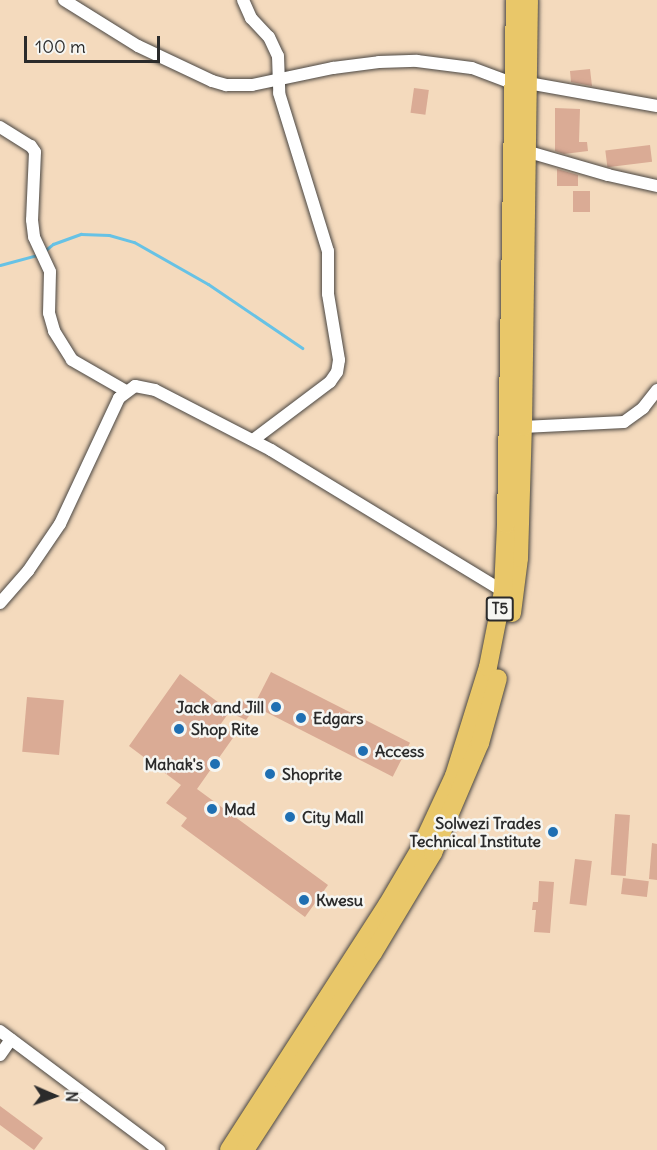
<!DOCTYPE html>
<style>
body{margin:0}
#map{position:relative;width:657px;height:1150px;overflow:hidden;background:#f4dabd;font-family:Delius,sans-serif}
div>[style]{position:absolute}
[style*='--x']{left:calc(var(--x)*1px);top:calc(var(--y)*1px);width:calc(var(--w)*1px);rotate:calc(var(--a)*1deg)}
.stream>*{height:3px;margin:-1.5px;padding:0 1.5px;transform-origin:1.5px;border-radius:1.5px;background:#67c2e5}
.building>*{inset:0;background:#daab95;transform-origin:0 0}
.roads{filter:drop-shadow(0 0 2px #494541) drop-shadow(0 0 2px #494541)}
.minor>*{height:12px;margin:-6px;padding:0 6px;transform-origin:6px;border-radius:6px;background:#fff}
.highway>*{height:18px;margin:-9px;padding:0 9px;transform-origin:9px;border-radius:9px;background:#e9c769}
.dots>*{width:16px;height:16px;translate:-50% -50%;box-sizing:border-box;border:3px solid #f6f6f2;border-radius:50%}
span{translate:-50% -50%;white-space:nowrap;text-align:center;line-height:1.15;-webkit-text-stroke:5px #f6f6f2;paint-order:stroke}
.shield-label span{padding:2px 4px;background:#f6f6f2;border:2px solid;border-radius:4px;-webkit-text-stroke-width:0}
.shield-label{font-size:15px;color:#2b2b2b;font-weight:700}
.poi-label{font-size:16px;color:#2b2b2b;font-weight:700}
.right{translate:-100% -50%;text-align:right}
.left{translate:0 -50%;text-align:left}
.north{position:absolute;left:24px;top:1066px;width:60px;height:60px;-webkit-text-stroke:4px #f6f6f2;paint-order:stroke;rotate:92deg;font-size:16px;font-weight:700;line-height:24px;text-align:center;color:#2b2b2b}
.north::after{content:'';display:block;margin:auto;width:21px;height:27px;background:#2b2b2b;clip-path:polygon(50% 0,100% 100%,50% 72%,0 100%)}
.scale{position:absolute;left:24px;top:36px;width:136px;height:27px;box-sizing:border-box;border:3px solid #2b2b2b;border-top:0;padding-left:8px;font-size:18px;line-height:21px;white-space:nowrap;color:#2b2b2b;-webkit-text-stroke:4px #f6f6f2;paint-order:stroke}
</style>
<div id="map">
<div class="stream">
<i style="--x:43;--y:252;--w:13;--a:-39"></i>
<i style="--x:53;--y:244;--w:30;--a:-20"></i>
<i style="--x:81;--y:234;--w:28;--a:2"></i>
<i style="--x:109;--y:235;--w:26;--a:16"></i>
<i style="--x:134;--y:242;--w:85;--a:29.6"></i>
<i style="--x:208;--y:284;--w:114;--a:34.2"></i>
<i style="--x:0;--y:265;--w:39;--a:-15"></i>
</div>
<div class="building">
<i style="clip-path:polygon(590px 69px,592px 86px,571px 82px,570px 71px)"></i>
<i style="left:414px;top:88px;width:15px;height:25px;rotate:8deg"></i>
<i style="clip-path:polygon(555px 108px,580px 109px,579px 142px,587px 142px,588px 151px,564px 154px,555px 151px)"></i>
<i style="left:650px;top:145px;width:17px;height:45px;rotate:83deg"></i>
<i style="clip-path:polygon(557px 169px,578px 175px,578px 186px,557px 186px)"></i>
<i style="left:573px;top:191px;width:17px;height:21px"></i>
<i style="left:271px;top:672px;width:156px;height:38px;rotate:27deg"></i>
<i style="clip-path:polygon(180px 674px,230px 711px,220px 725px,235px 735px,197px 789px,328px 885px,305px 917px,181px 826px,187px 818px,166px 803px,181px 785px,129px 746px)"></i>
<i style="left:27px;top:697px;width:37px;height:55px;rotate:5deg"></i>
<i style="clip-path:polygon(240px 699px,254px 709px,246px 720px,231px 713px)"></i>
<i style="left:615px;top:814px;width:15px;height:61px;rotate:4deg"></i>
<i style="clip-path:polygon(652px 843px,657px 844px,657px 880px,649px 879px)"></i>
<i style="left:575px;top:859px;width:17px;height:45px;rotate:7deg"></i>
<i style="left:623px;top:878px;width:26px;height:16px;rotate:7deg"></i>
<i style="clip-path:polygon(539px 881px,554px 882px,550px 933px,534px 932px,536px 910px,532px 910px,533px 902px,538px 902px)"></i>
<i style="clip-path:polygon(0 1106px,43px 1138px,34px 1150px,0 1125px)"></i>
</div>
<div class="roads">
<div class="minor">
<i style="--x:64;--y:0;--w:87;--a:31.9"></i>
<i style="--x:138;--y:46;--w:82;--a:25.3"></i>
<i style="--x:212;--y:81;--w:15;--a:16"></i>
<i style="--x:226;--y:85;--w:26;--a:0"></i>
<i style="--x:252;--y:85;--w:83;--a:-11.9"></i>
<i style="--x:333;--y:68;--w:46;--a:-7.4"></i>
<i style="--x:379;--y:62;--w:38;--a:-2"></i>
<i style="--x:417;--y:61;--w:55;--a:7.3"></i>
<i style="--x:472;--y:68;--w:43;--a:20.6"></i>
<i style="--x:243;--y:0;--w:20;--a:66"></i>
<i style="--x:251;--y:18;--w:26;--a:47"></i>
<i style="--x:269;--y:37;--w:21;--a:65"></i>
<i style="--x:278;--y:56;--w:37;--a:88"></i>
<i style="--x:279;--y:93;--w:165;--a:72.8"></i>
<i style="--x:328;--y:251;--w:43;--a:90"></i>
<i style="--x:328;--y:294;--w:67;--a:80.5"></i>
<i style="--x:339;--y:360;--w:12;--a:99"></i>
<i style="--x:337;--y:372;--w:12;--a:125"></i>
<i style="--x:330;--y:382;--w:96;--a:143"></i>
<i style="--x:528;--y:83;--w:131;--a:10.1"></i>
<i style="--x:0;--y:127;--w:36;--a:32"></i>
<i style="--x:31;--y:146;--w:7;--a:56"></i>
<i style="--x:35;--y:152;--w:68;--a:92.5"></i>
<i style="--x:32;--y:220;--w:17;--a:83"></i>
<i style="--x:34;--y:237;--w:38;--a:65"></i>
<i style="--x:50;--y:272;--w:41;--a:91.4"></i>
<i style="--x:49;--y:313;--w:19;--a:74"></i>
<i style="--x:54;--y:331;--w:34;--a:58"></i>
<i style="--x:72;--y:360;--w:62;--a:29.9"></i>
<i style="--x:529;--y:152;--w:82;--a:16.2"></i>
<i style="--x:608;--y:175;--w:50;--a:12.7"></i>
<i style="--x:523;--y:427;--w:101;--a:-2.8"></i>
<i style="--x:624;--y:422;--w:24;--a:-36"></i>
<i style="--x:643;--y:408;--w:23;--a:-52"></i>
<i style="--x:0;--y:603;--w:43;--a:-48.8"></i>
<i style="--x:28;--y:571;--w:57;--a:-55.8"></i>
<i style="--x:60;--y:524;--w:139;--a:-64.9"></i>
<i style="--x:119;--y:398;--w:20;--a:-37"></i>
<i style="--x:135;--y:386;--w:20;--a:11"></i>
<i style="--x:155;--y:390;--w:131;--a:27.3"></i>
<i style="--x:271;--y:450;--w:271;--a:31.3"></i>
<i style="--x:0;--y:1031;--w:199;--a:36.8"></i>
<i style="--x:0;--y:1055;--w:19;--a:-55"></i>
</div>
<div class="highway">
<i style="--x:512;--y:613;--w:55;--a:-82.7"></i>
<i style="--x:519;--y:558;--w:131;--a:-88.3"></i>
<i style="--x:523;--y:427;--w:427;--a:-89.2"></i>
<i style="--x:229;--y:1150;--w:292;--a:-57.2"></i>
<i style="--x:387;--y:905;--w:67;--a:-59.6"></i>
<i style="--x:421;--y:847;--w:78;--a:-65.1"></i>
<i style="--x:454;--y:776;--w:114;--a:-72.7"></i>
<i style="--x:488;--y:667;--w:77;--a:-78.8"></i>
<i style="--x:503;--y:591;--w:67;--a:-87.4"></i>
<i style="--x:506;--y:524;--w:524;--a:-89.02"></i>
<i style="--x:245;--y:1150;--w:235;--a:-57"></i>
<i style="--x:373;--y:953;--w:117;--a:-59"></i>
<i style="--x:433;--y:853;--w:120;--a:-66.9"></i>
<i style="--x:480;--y:743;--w:67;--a:-74.5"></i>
</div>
</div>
<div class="dots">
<i style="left:276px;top:707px;background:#1f6fb2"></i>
<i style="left:301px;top:718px;background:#1f6fb2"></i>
<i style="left:179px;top:729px;background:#1f6fb2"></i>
<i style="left:363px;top:751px;background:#1f6fb2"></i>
<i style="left:215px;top:764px;background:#1f6fb2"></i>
<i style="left:270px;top:774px;background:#1f6fb2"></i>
<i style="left:212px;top:809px;background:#1f6fb2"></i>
<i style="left:290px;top:817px;background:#1f6fb2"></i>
<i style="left:553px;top:832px;background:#1f6fb2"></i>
<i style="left:304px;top:900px;background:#1f6fb2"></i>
</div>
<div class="shield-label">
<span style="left:500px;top:609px">T5</span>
</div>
<div class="poi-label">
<span class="right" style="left:264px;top:707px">Jack and Jill</span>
<span class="left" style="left:313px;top:718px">Edgars</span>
<span class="left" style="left:191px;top:729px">Shop Rite</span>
<span class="left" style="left:375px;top:751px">Access</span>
<span class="right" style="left:203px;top:764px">Mahak's</span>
<span class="left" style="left:282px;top:774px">Shoprite</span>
<span class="left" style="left:224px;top:809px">Mad</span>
<span class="left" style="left:302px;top:817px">City Mall</span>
<span class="right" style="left:541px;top:832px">Solwezi Trades<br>Technical Institute</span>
<span class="left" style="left:316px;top:900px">Kwesu</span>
</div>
<div class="north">N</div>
<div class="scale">100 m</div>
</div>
